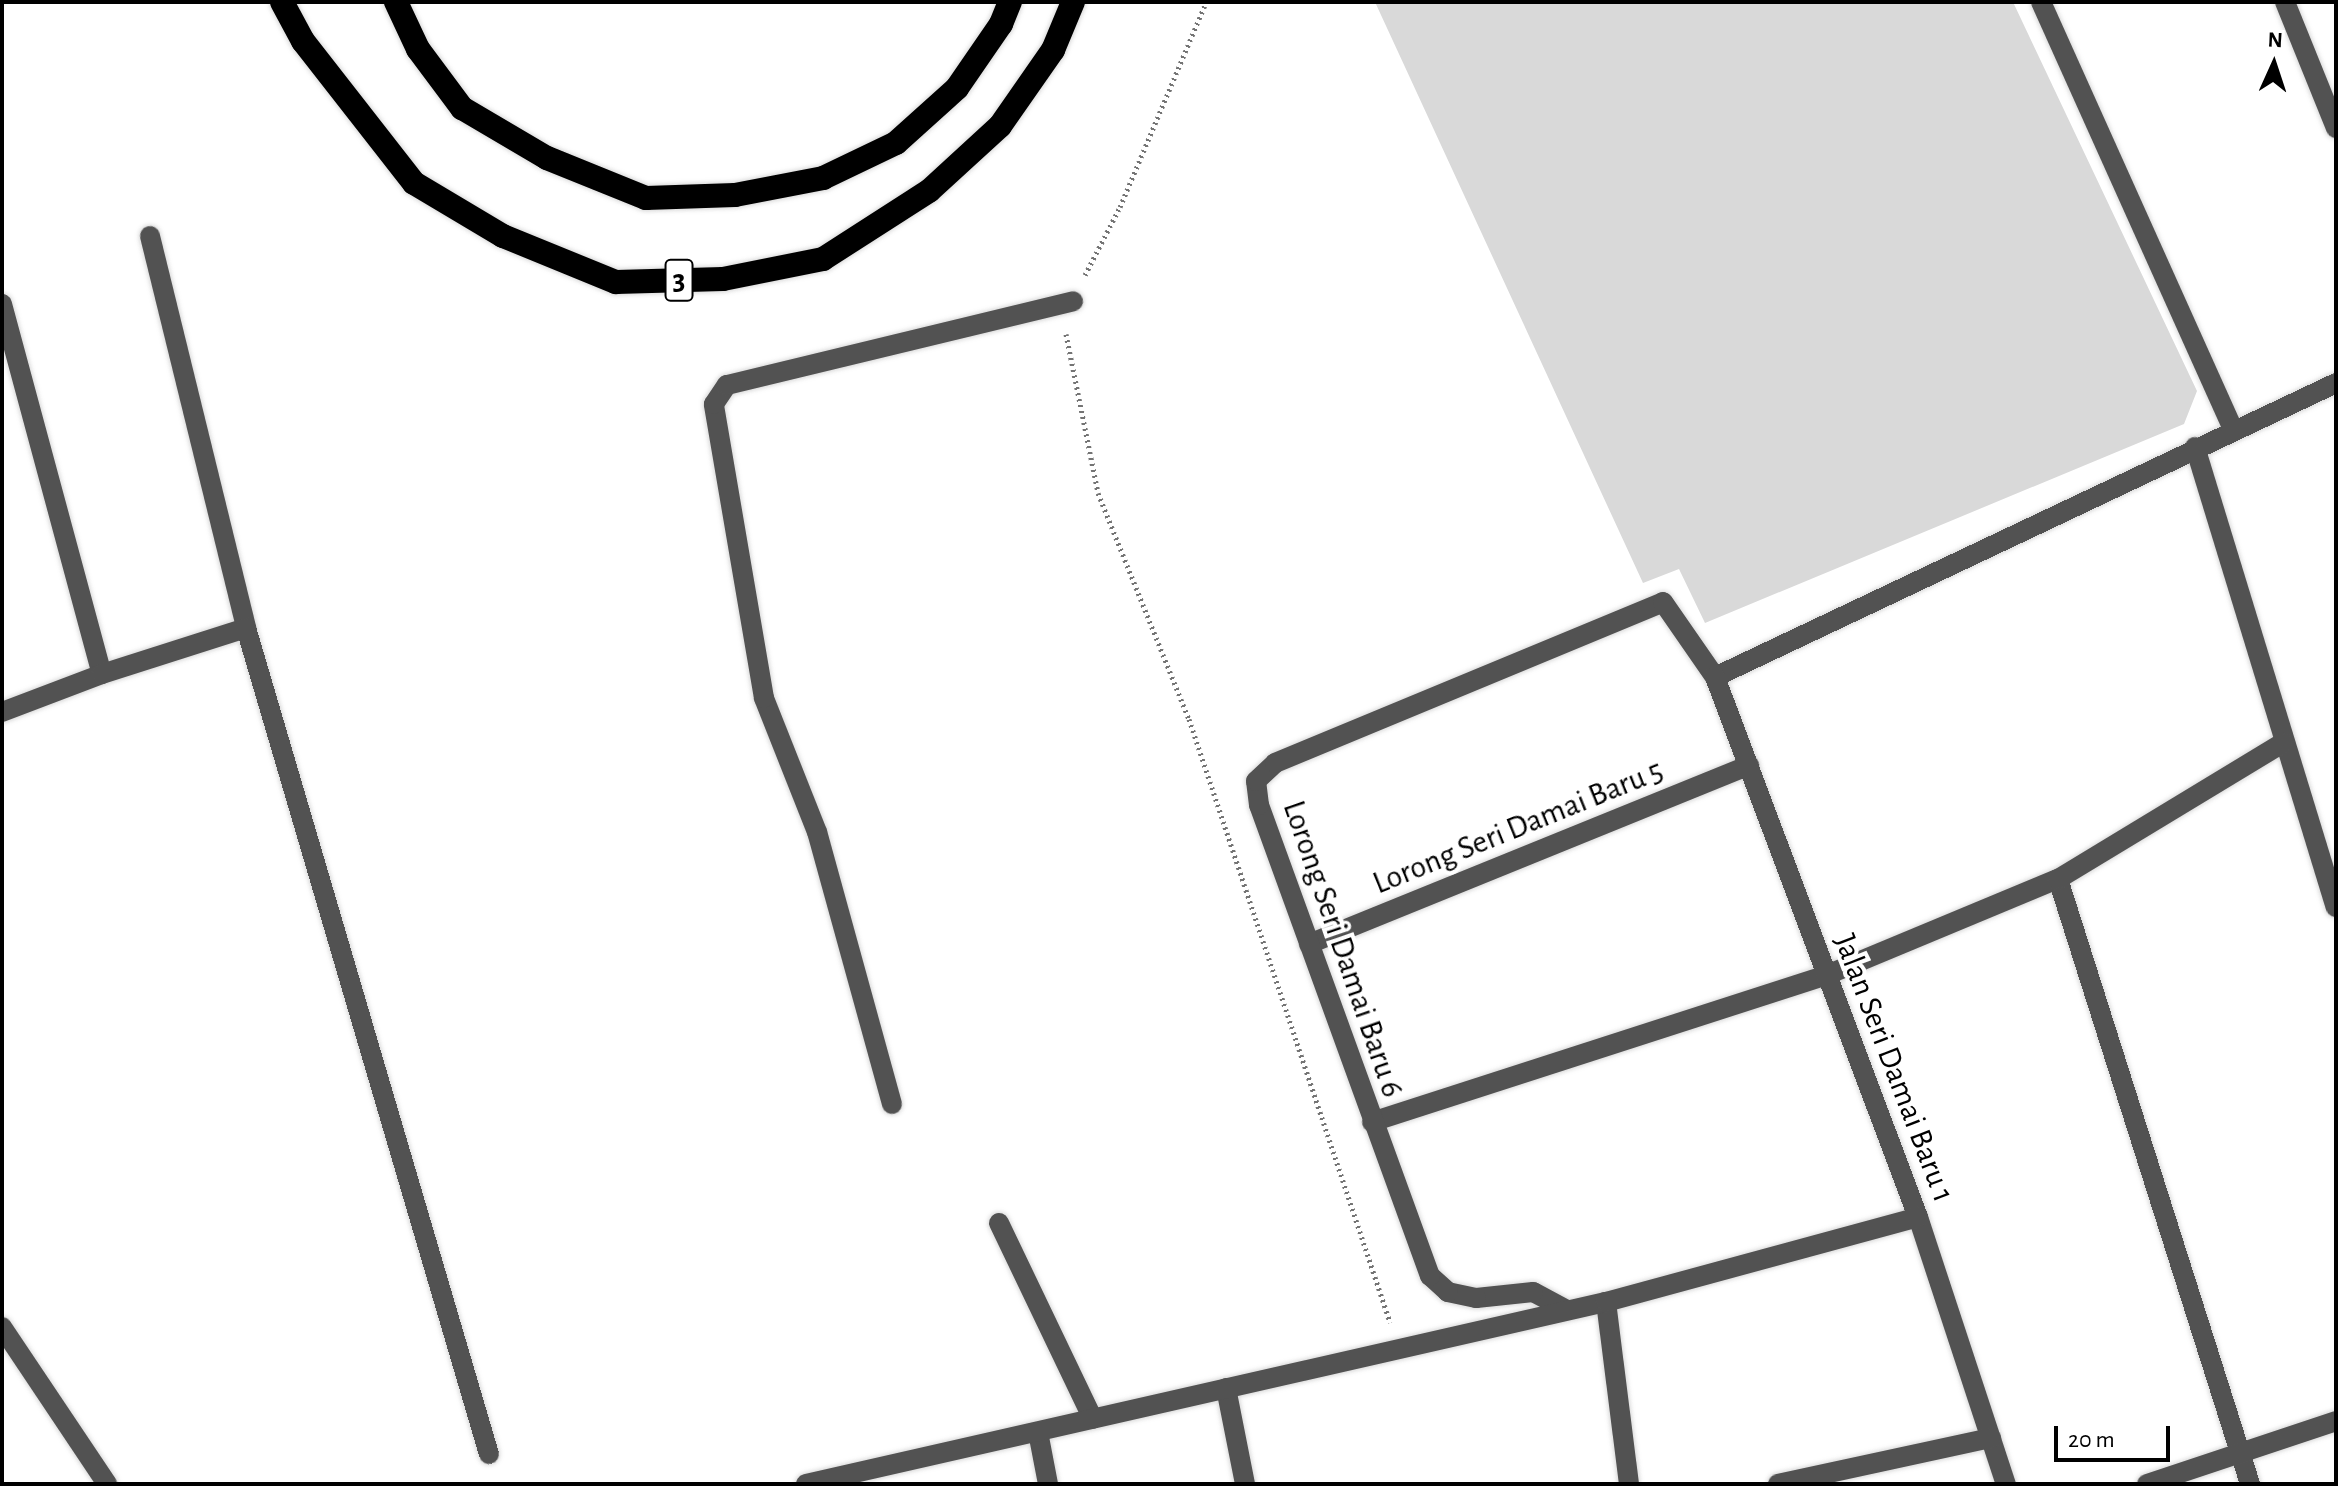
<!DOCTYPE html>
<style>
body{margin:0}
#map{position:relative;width:2338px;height:1486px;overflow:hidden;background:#fff;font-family:"Alegreya Sans",sans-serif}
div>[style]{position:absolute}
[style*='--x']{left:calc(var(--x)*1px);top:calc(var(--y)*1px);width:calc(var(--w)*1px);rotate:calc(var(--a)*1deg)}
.green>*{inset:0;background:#d9d9d9}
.path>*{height:5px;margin-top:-2.5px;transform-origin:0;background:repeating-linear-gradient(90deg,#747474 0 2px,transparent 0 6px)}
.roads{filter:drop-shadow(0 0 2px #dbdbdb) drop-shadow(0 0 2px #dbdbdb)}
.minor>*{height:20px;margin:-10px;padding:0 10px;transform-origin:10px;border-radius:10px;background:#525252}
.highway>*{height:24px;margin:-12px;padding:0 12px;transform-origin:12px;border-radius:12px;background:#000}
span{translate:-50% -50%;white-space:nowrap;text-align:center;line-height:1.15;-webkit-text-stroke:8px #fff;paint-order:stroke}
.shield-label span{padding:2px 6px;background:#fff;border:2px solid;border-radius:6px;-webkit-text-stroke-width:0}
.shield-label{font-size:30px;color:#000;font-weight:700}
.street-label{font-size:32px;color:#000}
.frame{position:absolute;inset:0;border:4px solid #000;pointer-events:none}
.north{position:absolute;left:2234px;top:24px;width:80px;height:80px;-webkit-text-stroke:6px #fff;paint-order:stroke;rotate:3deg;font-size:22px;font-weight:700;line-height:32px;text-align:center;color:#000}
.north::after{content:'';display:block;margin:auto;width:28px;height:36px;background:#000;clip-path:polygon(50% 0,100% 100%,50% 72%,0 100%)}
.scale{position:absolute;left:2054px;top:1426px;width:116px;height:36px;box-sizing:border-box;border:4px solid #000;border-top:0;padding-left:10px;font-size:24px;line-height:28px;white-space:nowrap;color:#000;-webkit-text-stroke:6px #fff;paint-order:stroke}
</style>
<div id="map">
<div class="green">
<i style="clip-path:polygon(1375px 2px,2013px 2px,2197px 391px,2184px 424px,1705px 623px,1679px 569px,1643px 583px)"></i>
</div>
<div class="path">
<i style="--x:1085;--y:275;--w:76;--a:-62.8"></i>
<i style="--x:1120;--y:207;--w:222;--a:-67.2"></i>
<i style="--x:1066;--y:334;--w:162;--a:78.6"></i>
<i style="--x:1098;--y:493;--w:244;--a:68.1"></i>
<i style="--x:1189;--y:719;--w:636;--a:71.57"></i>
</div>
<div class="roads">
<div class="minor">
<i style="--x:2041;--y:2;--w:469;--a:65.8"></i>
<i style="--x:2285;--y:2;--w:136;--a:68"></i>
<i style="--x:150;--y:236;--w:404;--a:76.2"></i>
<i style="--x:2;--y:304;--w:383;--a:74.9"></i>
<i style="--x:102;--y:674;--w:107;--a:159.2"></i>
<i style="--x:2195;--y:447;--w:481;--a:73"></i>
<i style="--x:102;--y:674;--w:151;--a:-17.7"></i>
<i style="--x:246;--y:628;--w:861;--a:73.61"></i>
<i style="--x:1715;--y:677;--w:687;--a:-25.33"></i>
<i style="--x:2058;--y:879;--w:635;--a:72.39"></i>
<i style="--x:1309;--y:944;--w:475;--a:-22.1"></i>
<i style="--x:892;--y:1104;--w:282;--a:-105.4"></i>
<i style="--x:817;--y:832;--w:144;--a:-111.6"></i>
<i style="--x:764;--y:698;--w:298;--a:-99.7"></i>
<i style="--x:714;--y:404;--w:23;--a:-56"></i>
<i style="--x:727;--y:385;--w:356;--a:-13.6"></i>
<i style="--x:1372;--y:1122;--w:478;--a:-17.9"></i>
<i style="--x:1827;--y:975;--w:250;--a:-22.6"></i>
<i style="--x:2058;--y:879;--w:263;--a:-31.2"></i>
<i style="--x:999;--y:1223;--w:217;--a:64.4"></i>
<i style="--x:1606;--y:1302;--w:183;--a:82.8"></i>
<i style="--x:1567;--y:1310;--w:38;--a:-152"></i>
<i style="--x:1533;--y:1292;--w:57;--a:174"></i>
<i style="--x:1476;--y:1298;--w:29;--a:-168"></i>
<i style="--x:1448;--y:1292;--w:24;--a:-138"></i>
<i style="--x:1430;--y:1276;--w:501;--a:-109.95"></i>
<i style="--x:1259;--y:805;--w:24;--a:-97"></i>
<i style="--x:1256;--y:781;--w:26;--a:-43"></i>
<i style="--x:1275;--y:763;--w:420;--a:-22.5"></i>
<i style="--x:1663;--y:602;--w:91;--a:55.3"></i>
<i style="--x:1715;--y:677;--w:577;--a:69.4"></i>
<i style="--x:1918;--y:1217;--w:281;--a:71.8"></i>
<i style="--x:2;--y:1327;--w:189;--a:56.2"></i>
<i style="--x:1226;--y:1388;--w:98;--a:78.8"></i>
<i style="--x:1038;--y:1432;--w:53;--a:79.1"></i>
<i style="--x:806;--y:1484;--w:820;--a:-12.82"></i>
<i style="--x:1606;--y:1302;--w:323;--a:-15.2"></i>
<i style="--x:1778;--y:1484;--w:218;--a:-12.2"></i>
<i style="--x:2147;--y:1484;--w:199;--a:-18.4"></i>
</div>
<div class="highway">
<i style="--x:282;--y:2;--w:44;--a:61.7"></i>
<i style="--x:303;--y:41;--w:180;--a:52"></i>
<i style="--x:414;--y:183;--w:104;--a:30.8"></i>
<i style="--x:503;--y:236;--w:122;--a:22.2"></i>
<i style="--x:616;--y:282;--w:107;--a:-1.6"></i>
<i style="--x:723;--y:279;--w:102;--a:-11.3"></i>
<i style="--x:823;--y:259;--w:126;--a:-32.7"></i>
<i style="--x:929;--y:191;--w:96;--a:-42.5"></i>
<i style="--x:1000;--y:126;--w:93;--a:-55.1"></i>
<i style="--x:1053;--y:50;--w:52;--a:-67.4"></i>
<i style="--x:396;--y:2;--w:52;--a:64.9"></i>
<i style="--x:418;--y:49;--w:74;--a:53.3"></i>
<i style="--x:462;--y:108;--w:99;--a:30.5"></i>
<i style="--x:547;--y:158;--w:107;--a:22"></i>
<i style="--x:646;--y:198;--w:89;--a:-1.9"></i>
<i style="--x:735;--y:195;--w:90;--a:-10.9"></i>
<i style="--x:823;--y:178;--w:81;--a:-25.6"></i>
<i style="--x:896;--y:143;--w:82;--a:-42"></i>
<i style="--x:957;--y:88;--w:78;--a:-55.5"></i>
<i style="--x:1001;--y:24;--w:24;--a:-68"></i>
</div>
</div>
<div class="shield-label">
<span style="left:679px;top:280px">3</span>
</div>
<div class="street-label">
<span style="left:1518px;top:827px;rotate:-22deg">Lorong Seri Damai Baru 5</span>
<span style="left:1343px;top:949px;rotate:71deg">Lorong Seri Damai Baru 6</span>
<span style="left:1894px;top:1068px;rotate:69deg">Jalan Seri Damai Baru 1</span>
</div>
<div class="frame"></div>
<div class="north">N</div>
<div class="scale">20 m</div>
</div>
